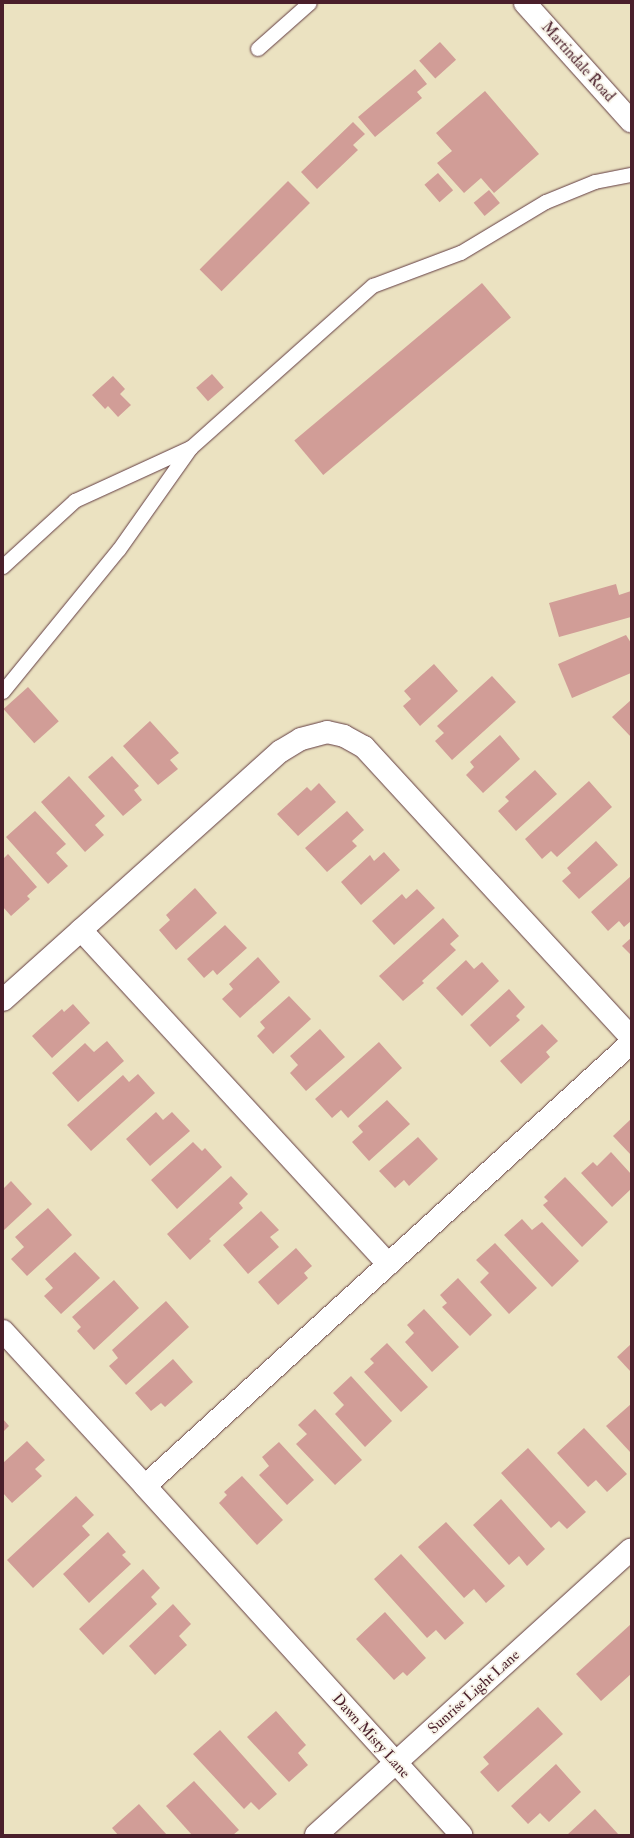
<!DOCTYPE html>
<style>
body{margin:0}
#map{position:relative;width:634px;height:1838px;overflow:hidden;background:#ebe2c1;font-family:"IM FELL Double Pica",serif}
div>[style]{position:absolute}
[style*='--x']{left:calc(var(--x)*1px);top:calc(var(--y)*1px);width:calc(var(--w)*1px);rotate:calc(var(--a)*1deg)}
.building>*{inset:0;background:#d19d97;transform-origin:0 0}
.roads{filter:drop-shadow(0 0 1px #623c42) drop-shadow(0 0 1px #623c42)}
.service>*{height:14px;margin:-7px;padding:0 7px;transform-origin:7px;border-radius:7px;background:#fff}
.minor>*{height:22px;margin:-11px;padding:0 11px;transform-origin:11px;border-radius:11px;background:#fff}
span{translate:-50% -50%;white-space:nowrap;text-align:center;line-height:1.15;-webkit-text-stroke:3.5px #f7f3e8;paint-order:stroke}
.street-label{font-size:15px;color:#4a1f2b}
.frame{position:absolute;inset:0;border:4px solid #4a1f2b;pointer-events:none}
</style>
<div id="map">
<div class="building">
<i style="left:440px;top:42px;width:24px;height:28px;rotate:48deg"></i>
<i style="clip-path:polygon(415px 69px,427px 84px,417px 92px,422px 98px,375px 137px,358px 117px)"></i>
<i style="clip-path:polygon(485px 91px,539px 154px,494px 193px,481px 178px,464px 193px,437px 163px,452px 151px,436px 133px)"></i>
<i style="clip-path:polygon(353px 122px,365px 134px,353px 145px,358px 150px,317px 189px,301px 172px)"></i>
<i style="left:438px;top:173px;width:23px;height:18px;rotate:49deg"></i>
<i style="left:288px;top:181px;width:31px;height:125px;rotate:45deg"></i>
<i style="left:489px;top:190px;width:17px;height:20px;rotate:50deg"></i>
<i style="left:482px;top:283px;width:45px;height:245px;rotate:50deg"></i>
<i style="left:212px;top:374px;width:18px;height:21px;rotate:49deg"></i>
<i style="clip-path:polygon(113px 376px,125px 389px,120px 394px,131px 405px,118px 417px,108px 406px,105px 409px,92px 395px)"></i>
<i style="clip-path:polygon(616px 584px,619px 595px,631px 591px,631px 617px,559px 637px,549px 603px)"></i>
<i style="clip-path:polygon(626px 635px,631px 643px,631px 673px,572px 698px,558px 664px)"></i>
<i style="clip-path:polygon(434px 664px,458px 691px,420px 726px,403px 706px,411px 699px,404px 691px)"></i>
<i style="clip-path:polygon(492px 676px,516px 702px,452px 760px,435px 741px,444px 733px,437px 726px)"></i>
<i style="left:28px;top:687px;width:46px;height:33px;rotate:48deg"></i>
<i style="clip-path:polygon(631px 700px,631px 737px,612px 717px)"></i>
<i style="clip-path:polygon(150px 721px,179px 753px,170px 760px,178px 769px,158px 785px,123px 746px)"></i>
<i style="clip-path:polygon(500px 735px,520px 759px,483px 793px,466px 775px,474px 767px,470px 762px)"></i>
<i style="clip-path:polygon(112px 756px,139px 786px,134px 790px,142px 800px,123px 816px,88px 777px)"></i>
<i style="clip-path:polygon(535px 770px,557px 794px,516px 831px,498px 811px,509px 801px,505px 797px)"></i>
<i style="clip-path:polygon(69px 776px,105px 816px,95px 825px,104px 835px,85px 852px,41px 802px)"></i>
<i style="clip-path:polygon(589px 781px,612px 807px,557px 857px,551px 851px,542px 859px,525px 839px)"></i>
<i style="clip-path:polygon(319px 783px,336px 802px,298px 836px,277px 814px,307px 787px,311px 791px)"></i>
<i style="clip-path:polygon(35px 811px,66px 844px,56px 853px,68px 866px,48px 884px,6px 837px)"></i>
<i style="clip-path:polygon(347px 811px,364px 830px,352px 841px,357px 846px,327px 872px,305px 848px)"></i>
<i style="clip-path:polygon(596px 841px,618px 865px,579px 899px,562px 881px,571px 873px,567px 868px)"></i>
<i style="clip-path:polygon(384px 852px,400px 870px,361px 905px,341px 882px,370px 855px,374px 861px)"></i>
<i style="clip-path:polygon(8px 854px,37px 887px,27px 896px,30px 899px,11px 916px,3px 907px,3px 859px)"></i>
<i style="clip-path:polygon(631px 876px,631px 921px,624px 927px,619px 921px,608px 931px,591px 912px)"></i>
<i style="clip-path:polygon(195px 888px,217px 913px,176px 950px,159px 930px,170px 920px,166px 915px)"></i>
<i style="clip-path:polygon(417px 889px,435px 908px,394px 945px,372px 921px,402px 894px,406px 899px)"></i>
<i style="clip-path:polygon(443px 918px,459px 936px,450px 944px,456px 950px,422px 981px,424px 983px,403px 1001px,379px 976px)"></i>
<i style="clip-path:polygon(225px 925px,247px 948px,217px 975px,213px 970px,204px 978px,187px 959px)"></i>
<i style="clip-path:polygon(631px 938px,631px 955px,622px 946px)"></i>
<i style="clip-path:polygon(258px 957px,280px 982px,240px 1018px,222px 999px,233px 989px,229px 984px)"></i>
<i style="clip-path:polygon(466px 960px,474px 969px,482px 962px,499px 981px,462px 1016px,436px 988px)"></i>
<i style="clip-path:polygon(509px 989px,525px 1007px,516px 1016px,520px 1020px,490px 1047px,470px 1025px)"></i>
<i style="clip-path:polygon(289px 996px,311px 1019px,273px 1054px,257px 1036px,265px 1028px,260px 1022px)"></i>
<i style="clip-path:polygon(73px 1004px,90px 1023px,52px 1058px,32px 1036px,62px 1009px,64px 1012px)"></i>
<i style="clip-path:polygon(542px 1024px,558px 1041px,546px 1052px,550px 1057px,521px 1084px,500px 1061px)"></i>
<i style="clip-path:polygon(320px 1029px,345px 1057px,306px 1091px,290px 1073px,298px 1065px,290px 1056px)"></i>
<i style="clip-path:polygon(107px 1041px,124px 1061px,78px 1102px,52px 1073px,85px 1043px,94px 1052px)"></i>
<i style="clip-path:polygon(379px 1042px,402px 1068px,348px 1118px,341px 1110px,332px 1118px,315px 1099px)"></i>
<i style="clip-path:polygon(138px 1074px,155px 1093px,91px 1151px,67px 1125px,123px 1075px,129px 1082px)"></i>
<i style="clip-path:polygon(387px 1100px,410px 1124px,369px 1161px,352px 1142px,363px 1132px,358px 1126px)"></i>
<i style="clip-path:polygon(156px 1112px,163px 1120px,172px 1112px,190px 1131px,150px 1166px,126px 1139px)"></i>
<i style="clip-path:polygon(631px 1119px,631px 1155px,613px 1136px)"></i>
<i style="clip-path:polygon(418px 1137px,438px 1159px,409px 1186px,404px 1180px,395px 1188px,379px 1171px)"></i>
<i style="clip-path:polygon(193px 1142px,202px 1151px,205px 1148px,222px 1167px,177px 1209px,151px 1180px)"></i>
<i style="clip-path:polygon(611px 1152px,631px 1174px,631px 1189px,612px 1207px,581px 1173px,593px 1162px,597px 1166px)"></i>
<i style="clip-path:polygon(231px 1176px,248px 1194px,239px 1203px,243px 1208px,209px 1239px,211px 1241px,190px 1260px,167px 1234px)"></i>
<i style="clip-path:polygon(565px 1177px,608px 1222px,582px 1247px,543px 1205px,548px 1201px,544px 1197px)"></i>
<i style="clip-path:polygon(11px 1181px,32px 1204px,3px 1231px,3px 1189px)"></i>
<i style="clip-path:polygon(48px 1208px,72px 1235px,27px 1276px,11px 1259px,24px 1247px,15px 1237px)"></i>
<i style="clip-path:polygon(261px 1211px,279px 1230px,270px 1237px,279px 1247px,248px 1274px,223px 1245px)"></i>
<i style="clip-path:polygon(522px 1219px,532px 1230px,542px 1222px,579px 1261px,552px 1287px,504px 1235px)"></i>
<i style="clip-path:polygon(495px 1243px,537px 1288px,509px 1314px,480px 1282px,489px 1273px,476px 1260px)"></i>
<i style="clip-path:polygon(296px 1248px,312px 1266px,304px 1273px,308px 1278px,278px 1305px,258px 1282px)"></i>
<i style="clip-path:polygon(75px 1252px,100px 1278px,61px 1314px,44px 1296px,53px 1288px,45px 1279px)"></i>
<i style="clip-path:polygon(458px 1278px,492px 1315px,470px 1336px,442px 1307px,447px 1303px,440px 1295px)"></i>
<i style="clip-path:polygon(114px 1280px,139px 1308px,94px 1350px,77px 1331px,81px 1327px,72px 1317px)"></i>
<i style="clip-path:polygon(166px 1301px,189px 1327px,126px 1385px,109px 1366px,118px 1358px,112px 1350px)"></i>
<i style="clip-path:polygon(424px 1309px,459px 1347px,432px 1372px,405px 1342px,414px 1333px,407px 1325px)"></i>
<i style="clip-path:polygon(387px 1343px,428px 1387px,401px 1412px,364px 1372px,374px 1363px,370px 1359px)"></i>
<i style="clip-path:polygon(631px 1344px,631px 1372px,617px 1357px)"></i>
<i style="clip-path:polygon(173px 1359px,193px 1382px,165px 1407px,161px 1403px,151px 1411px,135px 1393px)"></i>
<i style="clip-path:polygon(351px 1376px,392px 1421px,365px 1447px,335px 1414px,344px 1405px,333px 1393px)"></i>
<i style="clip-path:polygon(631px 1404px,631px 1453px,606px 1426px)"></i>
<i style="clip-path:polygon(315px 1409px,362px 1460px,335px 1485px,296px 1444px,307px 1434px,298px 1425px)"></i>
<i style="clip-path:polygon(3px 1419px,9px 1426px,3px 1432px)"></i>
<i style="clip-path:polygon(584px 1428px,627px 1474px,607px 1492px,596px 1480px,588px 1487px,557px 1453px)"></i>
<i style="clip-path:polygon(27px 1441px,45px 1460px,35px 1469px,42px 1476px,12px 1503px,3px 1493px,3px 1463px)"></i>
<i style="clip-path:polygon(279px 1442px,314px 1480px,287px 1505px,259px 1475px,269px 1466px,262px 1457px)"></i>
<i style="clip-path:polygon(528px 1448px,586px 1512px,567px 1529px,559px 1521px,551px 1528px,501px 1473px)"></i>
<i style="clip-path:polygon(242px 1476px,283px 1520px,257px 1545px,219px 1503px,227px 1495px,224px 1492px)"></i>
<i style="clip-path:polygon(76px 1496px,94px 1515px,82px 1526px,90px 1535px,33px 1588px,7px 1560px)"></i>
<i style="clip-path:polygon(501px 1499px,545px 1549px,527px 1566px,519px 1556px,509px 1565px,473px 1525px)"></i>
<i style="clip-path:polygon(446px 1522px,505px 1586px,486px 1603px,474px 1589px,464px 1598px,418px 1547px)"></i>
<i style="clip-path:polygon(108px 1532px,126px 1552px,122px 1555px,131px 1564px,89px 1603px,63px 1574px)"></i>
<i style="clip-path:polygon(401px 1554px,464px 1623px,445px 1640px,436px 1630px,427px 1638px,374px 1579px)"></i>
<i style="clip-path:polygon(143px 1569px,160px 1588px,151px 1597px,157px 1604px,103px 1655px,79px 1629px)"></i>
<i style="clip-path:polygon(173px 1604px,191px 1624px,179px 1636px,187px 1645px,155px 1675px,129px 1646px)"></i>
<i style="clip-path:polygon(385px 1612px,426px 1658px,407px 1676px,403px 1672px,394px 1680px,356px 1639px)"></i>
<i style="clip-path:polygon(631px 1624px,631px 1674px,601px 1701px,576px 1674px)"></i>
<i style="clip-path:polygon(538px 1707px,563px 1734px,498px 1792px,480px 1772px,489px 1764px,483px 1757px)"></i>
<i style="clip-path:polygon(276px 1711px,306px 1745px,298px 1753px,308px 1765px,289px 1782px,247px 1737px)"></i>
<i style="clip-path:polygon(220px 1730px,277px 1794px,259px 1810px,251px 1802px,244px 1809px,193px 1754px)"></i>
<i style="clip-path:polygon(556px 1764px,581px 1792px,549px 1822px,540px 1813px,528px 1824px,511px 1806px)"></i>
<i style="clip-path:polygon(194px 1781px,239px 1830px,233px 1835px,192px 1835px,166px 1806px)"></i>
<i style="clip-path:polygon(139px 1804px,167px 1835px,118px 1835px,112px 1828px)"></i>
<i style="clip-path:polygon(595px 1809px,619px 1835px,567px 1835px)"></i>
</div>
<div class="roads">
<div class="service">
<i style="--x:258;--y:49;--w:69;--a:-41.5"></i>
<i style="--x:3;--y:567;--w:98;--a:-42.5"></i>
<i style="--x:75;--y:501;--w:128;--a:-24.6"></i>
<i style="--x:3;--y:692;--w:183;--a:-50.8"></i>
<i style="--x:119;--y:550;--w:125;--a:-54.8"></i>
<i style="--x:191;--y:448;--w:244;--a:-41.7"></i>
<i style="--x:373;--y:286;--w:94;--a:-20.6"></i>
<i style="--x:461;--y:253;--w:99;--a:-31"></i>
<i style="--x:546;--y:202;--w:53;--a:-22.2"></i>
<i style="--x:595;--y:182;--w:37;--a:-11"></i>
</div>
<div class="minor">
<i style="--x:525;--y:3;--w:159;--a:48.1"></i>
<i style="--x:81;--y:930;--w:454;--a:47.4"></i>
<i style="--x:3;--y:1000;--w:373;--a:-41.9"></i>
<i style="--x:281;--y:751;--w:23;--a:-31"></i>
<i style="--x:301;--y:739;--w:27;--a:-15"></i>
<i style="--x:327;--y:732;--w:17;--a:13"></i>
<i style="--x:344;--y:736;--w:23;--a:29"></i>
<i style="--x:364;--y:747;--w:394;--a:47.4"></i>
<i style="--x:3;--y:1331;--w:210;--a:47.5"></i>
<i style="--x:145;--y:1486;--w:658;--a:-42.35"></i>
<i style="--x:145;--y:1486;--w:471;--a:47.8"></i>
<i style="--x:316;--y:1835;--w:425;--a:-42.2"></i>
</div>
</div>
<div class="street-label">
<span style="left:578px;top:62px;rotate:48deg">Martindale Road</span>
<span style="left:474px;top:1692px;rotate:-42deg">Sunrise Light Lane</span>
<span style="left:371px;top:1736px;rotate:48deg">Dawn Misty Lane</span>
</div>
<div class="frame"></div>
</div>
